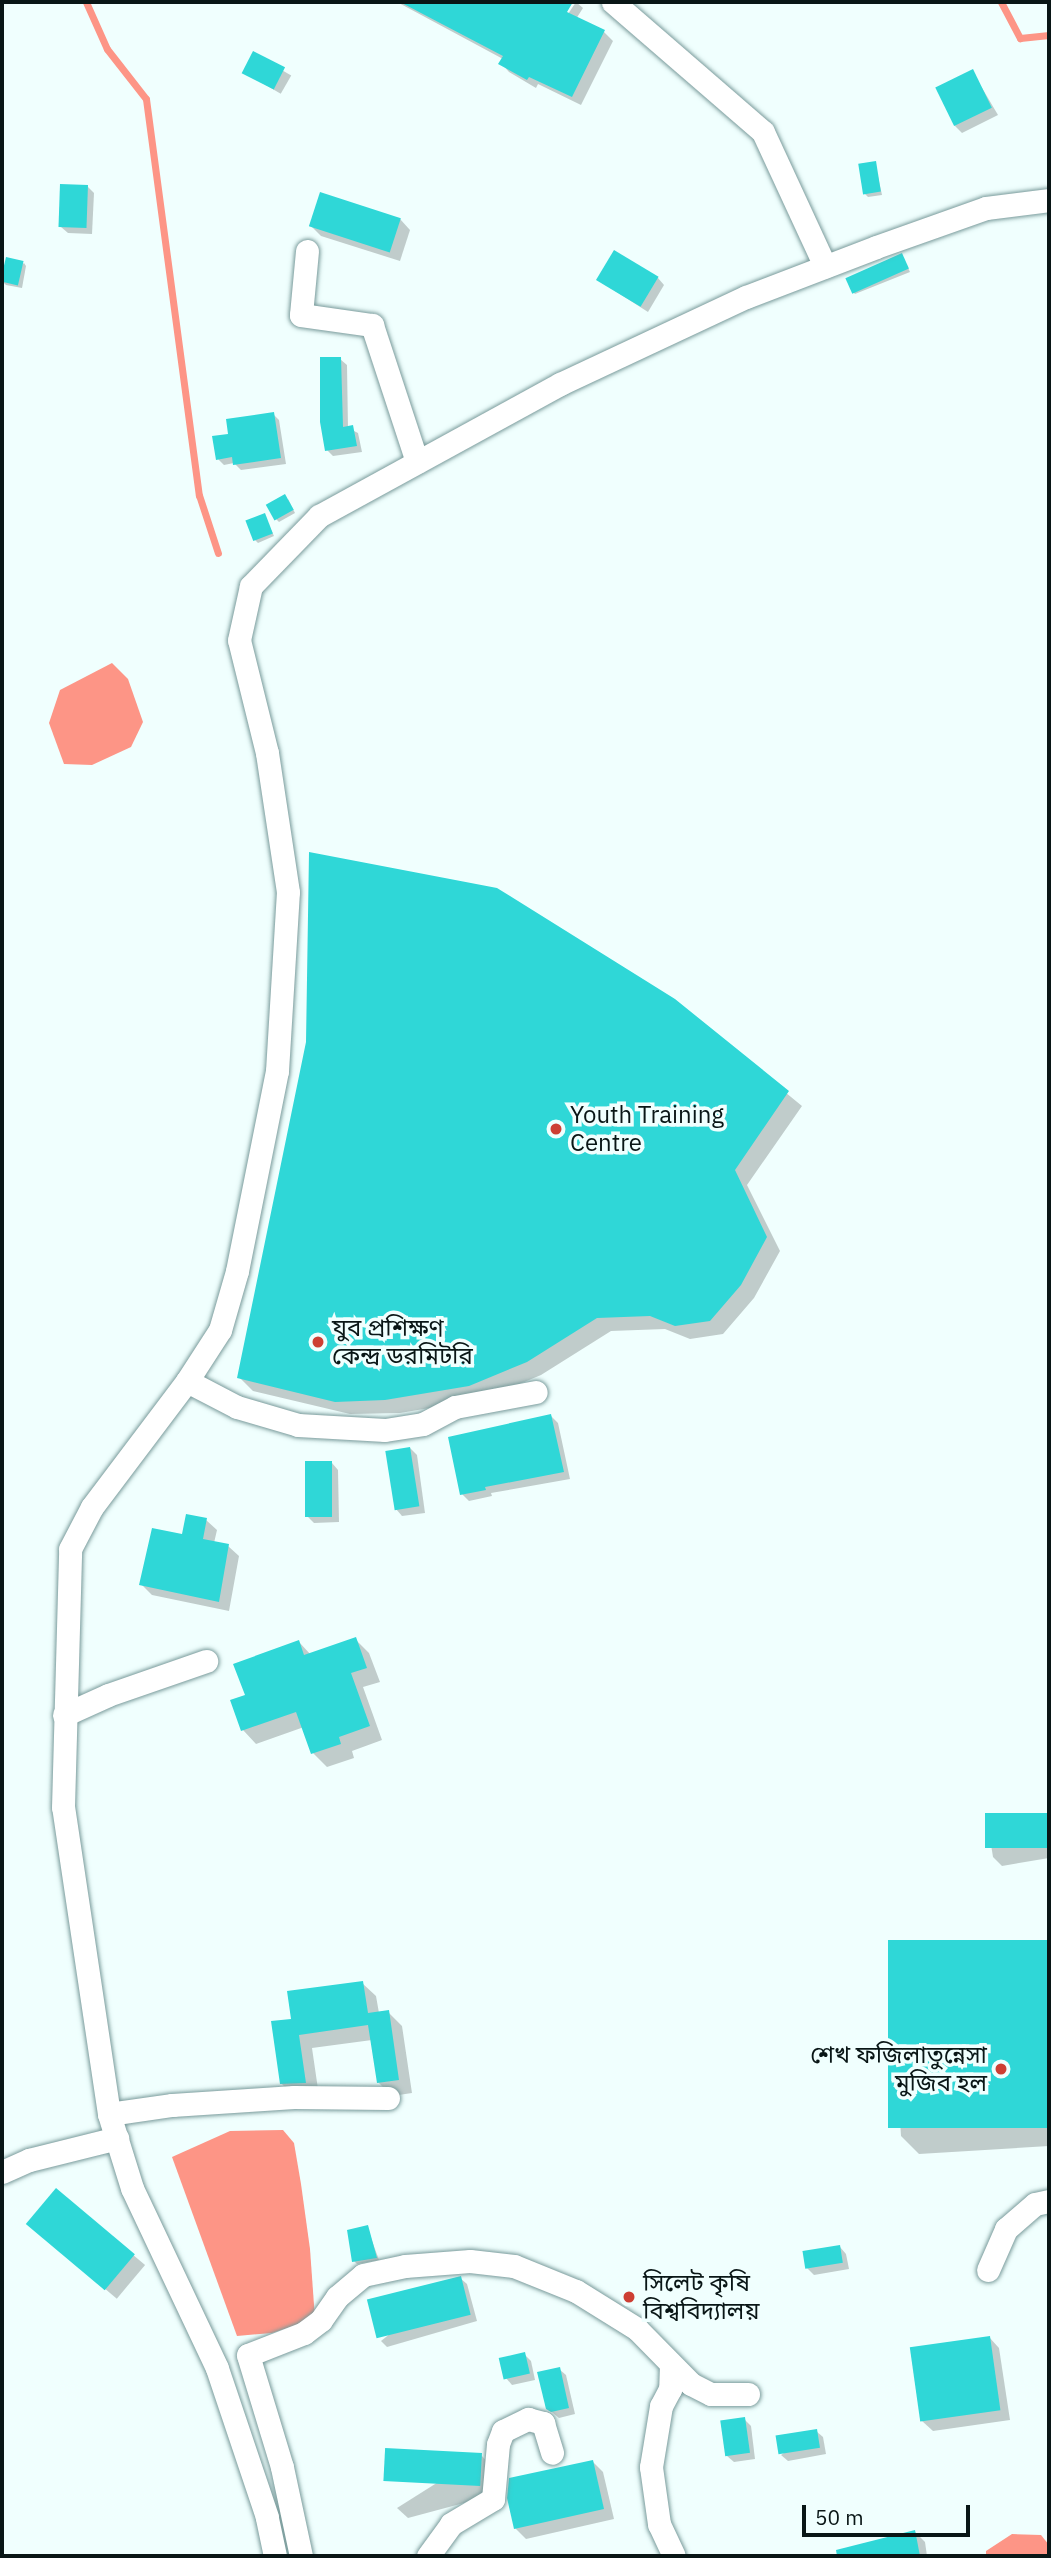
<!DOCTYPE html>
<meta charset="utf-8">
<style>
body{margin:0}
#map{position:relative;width:1051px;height:2558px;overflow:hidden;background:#f0fffe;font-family:"IBM Plex Sans","Noto Sans Bengali",sans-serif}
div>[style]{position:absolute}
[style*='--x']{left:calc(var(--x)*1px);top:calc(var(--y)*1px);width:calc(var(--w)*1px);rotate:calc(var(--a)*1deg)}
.water>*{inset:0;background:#fd9586}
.shadow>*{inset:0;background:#0003;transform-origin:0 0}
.stream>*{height:7px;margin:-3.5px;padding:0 3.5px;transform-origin:3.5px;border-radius:3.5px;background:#fd9586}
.building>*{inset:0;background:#2fd7d7;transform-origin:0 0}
.roads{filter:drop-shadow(0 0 2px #799b9b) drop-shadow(0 0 2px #799b9b)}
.minor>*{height:23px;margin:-11.5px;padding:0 11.5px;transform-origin:11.5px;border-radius:11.5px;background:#fff}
.dots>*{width:19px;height:19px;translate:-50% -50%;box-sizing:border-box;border:4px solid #f0fffe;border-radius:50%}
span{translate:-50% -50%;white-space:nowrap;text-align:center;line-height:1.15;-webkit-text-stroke:7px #f0fffe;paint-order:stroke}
.poi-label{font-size:24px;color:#091616}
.left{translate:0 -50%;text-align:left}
.right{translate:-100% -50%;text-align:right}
.frame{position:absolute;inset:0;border:4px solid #091616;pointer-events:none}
.scale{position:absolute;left:802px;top:2505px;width:168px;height:32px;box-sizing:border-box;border:4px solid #091616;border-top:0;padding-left:9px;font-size:21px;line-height:24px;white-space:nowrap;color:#091616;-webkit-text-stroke:5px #f0fffe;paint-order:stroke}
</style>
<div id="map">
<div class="water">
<i style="clip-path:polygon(112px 663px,128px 679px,143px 722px,131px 747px,92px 765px,64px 764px,49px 723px,60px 690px)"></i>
<i style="clip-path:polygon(283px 2130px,294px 2143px,301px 2184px,310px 2249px,315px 2319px,272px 2333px,237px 2336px,172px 2157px,230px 2131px)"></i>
<i style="clip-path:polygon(1012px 2534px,1041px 2535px,1049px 2545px,1049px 2556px,986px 2556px,986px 2551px)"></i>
</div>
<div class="shadow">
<i style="clip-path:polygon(397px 2px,571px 2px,561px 19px,564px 20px,576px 2px,583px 8px,576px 19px,604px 32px,613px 41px,581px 105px,538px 84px,536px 88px,509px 72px,501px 63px,503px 59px)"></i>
<i style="left:254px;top:54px;width:43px;height:21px;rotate:30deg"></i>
<i style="clip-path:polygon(972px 71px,998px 115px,962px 133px,955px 126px)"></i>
<i style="clip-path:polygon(875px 163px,882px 195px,868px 197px,865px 194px)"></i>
<i style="clip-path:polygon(87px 186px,94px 193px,92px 234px,68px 233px,61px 227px)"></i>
<i style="clip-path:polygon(400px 219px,410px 230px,400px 261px,321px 236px,311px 226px)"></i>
<i style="clip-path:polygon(902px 255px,910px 272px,855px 294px,852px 291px)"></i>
<i style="clip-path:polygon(24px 263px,26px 266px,22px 288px,6px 285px,3px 282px)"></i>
<i style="clip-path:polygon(658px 278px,664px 285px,648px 312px,598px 280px)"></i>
<i style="clip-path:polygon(340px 359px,347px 365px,348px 428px,358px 433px,362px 452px,333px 456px,327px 450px)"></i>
<i style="clip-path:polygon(273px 414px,279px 420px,286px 464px,241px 470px,234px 463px,224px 465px,218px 459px,230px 435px)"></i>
<i style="clip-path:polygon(288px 499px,295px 513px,279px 522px,276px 519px)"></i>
<i style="clip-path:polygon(264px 515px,274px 536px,258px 543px,255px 540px)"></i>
<i style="clip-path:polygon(674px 1001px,802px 1106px,747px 1185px,780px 1251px,754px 1298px,723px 1334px,690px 1339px,665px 1329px,611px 1331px,541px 1375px,483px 1399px,400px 1413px,350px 1414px,253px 1391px,239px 1377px)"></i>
<i style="clip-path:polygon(551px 1416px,558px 1423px,570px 1479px,491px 1493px,492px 1496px,469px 1501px,462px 1494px)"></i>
<i style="clip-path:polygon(410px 1448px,417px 1455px,425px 1513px,402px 1516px,396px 1509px)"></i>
<i style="clip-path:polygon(332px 1463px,338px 1470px,339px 1522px,314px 1523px,307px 1516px)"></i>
<i style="clip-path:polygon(206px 1520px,217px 1530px,214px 1543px,228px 1546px,239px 1556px,229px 1611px,152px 1595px,141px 1584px,183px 1536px)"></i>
<i style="clip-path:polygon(355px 1639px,369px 1653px,380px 1682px,363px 1687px,382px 1740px,352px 1751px,354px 1758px,327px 1767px,313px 1753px,304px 1727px,256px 1744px,243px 1730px,247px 1696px,299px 1642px,311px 1655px)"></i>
<i style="clip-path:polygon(1049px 1815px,1049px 1858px,1002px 1866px,993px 1857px,988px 1826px)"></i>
<i style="clip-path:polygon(1049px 1942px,1049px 2146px,919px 2154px,901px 2136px,890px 1952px)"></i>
<i style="clip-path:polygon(362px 1983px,376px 1996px,379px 2013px,388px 2012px,402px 2026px,412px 2093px,392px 2096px,378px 2082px,372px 2040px,312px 2048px,319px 2096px,295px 2097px,281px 2083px,293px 2020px)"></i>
<i style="left:57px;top:2191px;width:115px;height:44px;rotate:40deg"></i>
<i style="clip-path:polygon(367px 2227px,379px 2260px,357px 2264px,354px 2261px)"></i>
<i style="clip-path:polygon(840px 2247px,846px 2254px,849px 2269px,814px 2275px,807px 2268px)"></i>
<i style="clip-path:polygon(460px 2278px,467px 2284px,477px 2321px,387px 2347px,381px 2341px)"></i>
<i style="clip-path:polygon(989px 2337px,999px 2348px,1010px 2420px,933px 2431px,922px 2421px)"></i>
<i style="clip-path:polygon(524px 2354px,531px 2361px,535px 2380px,512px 2385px,506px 2378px)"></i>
<i style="clip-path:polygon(559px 2369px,566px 2375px,575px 2414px,559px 2418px,547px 2408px)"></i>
<i style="clip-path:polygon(744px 2419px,751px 2426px,755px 2459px,734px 2462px,727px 2456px)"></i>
<i style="clip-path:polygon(816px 2431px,823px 2437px,826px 2454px,788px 2461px,781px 2455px)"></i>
<i style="clip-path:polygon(481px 2455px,491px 2466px,490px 2496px,408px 2518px,397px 2508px)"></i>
<i style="clip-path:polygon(593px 2462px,603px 2472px,614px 2519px,526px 2539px,515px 2528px)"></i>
<i style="clip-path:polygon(915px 2532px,925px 2542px,927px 2556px,843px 2556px)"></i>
</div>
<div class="stream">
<i style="--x:86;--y:2;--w:51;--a:65.9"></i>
<i style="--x:107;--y:49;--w:63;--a:52"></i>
<i style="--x:146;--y:99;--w:400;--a:82.4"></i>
<i style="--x:199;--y:495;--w:61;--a:71.9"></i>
<i style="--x:1001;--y:2;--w:41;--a:62.2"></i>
<i style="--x:1020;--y:38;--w:29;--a:-6"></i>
</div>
<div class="building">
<i style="clip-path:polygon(400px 2px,573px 2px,567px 12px,605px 30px,572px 97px,529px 77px,527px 80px,498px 64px,503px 56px)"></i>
<i style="left:253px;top:51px;width:36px;height:25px;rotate:27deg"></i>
<i style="left:973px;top:69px;width:43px;height:42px;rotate:64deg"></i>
<i style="left:876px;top:161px;width:31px;height:18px;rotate:81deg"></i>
<i style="left:60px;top:184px;width:28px;height:43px;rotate:2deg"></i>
<i style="left:320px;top:192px;width:85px;height:36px;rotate:18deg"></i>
<i style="left:614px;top:250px;width:52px;height:35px;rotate:31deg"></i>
<i style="left:902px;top:253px;width:17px;height:62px;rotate:66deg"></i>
<i style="left:6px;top:257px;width:18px;height:25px;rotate:13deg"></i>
<i style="clip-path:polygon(320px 357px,341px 357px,343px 427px,353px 425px,357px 446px,325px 451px,320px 422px)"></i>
<i style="clip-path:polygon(274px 412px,281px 458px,233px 465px,232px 457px,216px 460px,212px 436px,228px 434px,226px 419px)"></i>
<i style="left:285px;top:494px;width:18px;height:22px;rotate:61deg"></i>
<i style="left:265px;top:513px;width:22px;height:21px;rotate:69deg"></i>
<i style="clip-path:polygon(309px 852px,497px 888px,675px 999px,789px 1091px,735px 1170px,767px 1237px,741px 1285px,710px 1321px,675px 1326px,650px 1316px,597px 1318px,527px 1362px,469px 1386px,385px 1400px,335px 1402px,237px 1378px,306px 1042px)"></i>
<i style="clip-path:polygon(551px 1414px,564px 1472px,485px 1487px,486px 1490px,460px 1495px,448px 1437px)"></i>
<i style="left:410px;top:1447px;width:60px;height:25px;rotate:81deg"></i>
<i style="left:305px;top:1461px;width:27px;height:56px"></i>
<i style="clip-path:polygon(186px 1514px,207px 1518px,203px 1539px,229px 1544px,219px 1602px,139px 1585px,152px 1528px,182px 1534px)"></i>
<i style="clip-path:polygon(356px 1637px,367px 1668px,351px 1673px,370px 1726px,339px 1737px,341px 1744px,311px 1754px,296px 1712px,241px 1731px,230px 1700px,245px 1695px,233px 1664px,299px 1640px,304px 1655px)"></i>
<i style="left:1049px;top:1813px;width:35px;height:64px;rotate:90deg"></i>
<i style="left:1049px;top:1940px;width:188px;height:161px;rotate:90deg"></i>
<i style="clip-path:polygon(363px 1981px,368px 2013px,389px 2010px,399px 2080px,377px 2083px,368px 2025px,299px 2035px,306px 2083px,280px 2084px,271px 2021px,291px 2019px,287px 1991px)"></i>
<i style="left:56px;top:2188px;width:103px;height:47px;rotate:40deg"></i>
<i style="clip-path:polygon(368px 2225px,377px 2258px,352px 2262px,347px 2230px)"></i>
<i style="left:840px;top:2245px;width:18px;height:38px;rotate:81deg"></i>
<i style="left:461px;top:2276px;width:40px;height:97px;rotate:76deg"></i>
<i style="left:990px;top:2336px;width:75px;height:81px;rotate:82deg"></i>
<i style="left:525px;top:2352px;width:22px;height:27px;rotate:77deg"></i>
<i style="clip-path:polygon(560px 2367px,569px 2408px,551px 2412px,546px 2409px,537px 2372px)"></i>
<i style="left:745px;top:2417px;width:36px;height:25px;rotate:82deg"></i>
<i style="left:817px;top:2429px;width:19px;height:42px;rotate:81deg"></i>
<i style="left:482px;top:2453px;width:33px;height:97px;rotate:93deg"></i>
<i style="clip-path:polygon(593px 2460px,604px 2509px,514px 2529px,507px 2498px,509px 2478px)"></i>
<i style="clip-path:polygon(915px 2530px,920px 2556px,837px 2556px,836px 2550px)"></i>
</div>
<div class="roads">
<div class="minor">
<i style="--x:613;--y:2;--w:198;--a:40.9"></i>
<i style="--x:763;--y:132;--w:148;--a:65.2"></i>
<i style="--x:307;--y:251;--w:64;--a:95.4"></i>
<i style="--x:301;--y:315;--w:72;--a:8"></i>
<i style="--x:372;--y:325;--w:144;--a:71.8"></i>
<i style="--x:187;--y:1381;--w:56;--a:27.5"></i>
<i style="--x:237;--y:1407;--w:64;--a:16.4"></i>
<i style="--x:298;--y:1425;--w:87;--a:3.3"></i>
<i style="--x:385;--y:1430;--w:38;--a:-9"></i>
<i style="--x:423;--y:1424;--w:36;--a:-28"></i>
<i style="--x:455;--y:1407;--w:82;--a:-10.5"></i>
<i style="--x:64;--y:1715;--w:48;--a:-24.4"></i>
<i style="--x:108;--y:1695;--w:104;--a:-19.1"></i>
<i style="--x:109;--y:2114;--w:64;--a:-8.1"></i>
<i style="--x:172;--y:2105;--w:122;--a:-3.8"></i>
<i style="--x:294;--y:2097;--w:94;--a:0.6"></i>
<i style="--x:2;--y:2172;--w:30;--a:-24"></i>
<i style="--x:29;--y:2160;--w:91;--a:-14"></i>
<i style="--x:988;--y:2270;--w:45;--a:-66.3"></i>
<i style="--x:1006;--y:2229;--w:38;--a:-41"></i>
<i style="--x:1035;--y:2204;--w:14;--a:-12"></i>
<i style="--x:671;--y:2365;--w:24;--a:92"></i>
<i style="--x:670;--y:2389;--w:19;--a:118"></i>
<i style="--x:661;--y:2406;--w:62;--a:99.3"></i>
<i style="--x:651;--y:2467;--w:58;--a:82"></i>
<i style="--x:659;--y:2524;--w:35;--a:65"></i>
<i style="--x:275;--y:2556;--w:40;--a:-102"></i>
<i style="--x:267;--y:2517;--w:157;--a:-108.6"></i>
<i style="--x:217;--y:2368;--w:199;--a:-115.3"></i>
<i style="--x:132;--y:2188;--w:77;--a:-107.3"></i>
<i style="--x:109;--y:2114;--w:310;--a:-98.5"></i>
<i style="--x:63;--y:1807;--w:258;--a:-88.4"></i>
<i style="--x:70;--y:1549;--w:47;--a:-62.4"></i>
<i style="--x:92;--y:1507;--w:158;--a:-53"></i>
<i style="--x:187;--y:1381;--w:61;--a:-57.1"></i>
<i style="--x:220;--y:1330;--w:61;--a:-73.9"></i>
<i style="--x:237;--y:1271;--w:204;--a:-78.7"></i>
<i style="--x:277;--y:1071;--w:179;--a:-86.5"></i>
<i style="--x:288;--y:892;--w:141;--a:-98.6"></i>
<i style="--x:267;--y:753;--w:116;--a:-103.9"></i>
<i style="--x:239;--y:640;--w:55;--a:-77.5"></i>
<i style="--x:251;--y:586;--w:98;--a:-45.8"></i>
<i style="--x:319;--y:516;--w:275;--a:-28.7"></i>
<i style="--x:560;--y:384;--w:205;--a:-25.1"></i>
<i style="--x:746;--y:297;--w:139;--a:-21"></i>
<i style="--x:876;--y:247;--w:117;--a:-19.5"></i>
<i style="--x:986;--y:208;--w:64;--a:-7.2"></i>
<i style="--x:301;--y:2556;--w:91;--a:-102.1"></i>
<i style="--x:282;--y:2467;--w:117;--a:-106.9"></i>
<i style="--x:248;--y:2355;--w:60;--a:-21.4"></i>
<i style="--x:304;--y:2333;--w:21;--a:-37"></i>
<i style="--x:321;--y:2320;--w:28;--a:-55"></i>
<i style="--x:337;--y:2297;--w:34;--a:-40"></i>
<i style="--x:363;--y:2275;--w:43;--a:-12.1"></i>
<i style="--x:405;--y:2266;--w:65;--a:-4.4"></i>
<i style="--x:470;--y:2261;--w:44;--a:6.5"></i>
<i style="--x:514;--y:2266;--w:67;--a:22"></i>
<i style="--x:576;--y:2291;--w:72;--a:31.9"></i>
<i style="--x:637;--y:2329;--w:77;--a:45.5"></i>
<i style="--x:691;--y:2384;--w:22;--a:27"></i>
<i style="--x:711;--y:2394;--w:37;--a:0"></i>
<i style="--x:428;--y:2556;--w:39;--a:-54"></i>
<i style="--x:451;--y:2524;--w:49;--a:-30.8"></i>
<i style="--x:493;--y:2499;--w:55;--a:-84.8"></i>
<i style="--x:498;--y:2444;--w:14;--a:-69"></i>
<i style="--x:503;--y:2431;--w:28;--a:-26"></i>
<i style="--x:528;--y:2419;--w:16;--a:15"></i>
<i style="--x:543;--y:2423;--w:31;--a:73"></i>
</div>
</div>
<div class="dots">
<i style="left:556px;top:1129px;background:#cd3f34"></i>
<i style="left:318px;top:1342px;background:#cd3f34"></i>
<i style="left:1001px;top:2069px;background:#cd3f34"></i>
<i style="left:629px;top:2297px;background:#cd3f34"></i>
</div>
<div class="poi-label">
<span class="left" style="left:570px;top:1129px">Youth Training<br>Centre</span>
<span class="left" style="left:332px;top:1342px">যুব প্রশিক্ষণ<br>কেন্দ্র ডরমিটরি</span>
<span class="right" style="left:987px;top:2069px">শেখ ফজিলাতুন্নেসা<br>মুজিব হল</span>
<span class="left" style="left:643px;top:2297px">সিলেট কৃষি<br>বিশ্ববিদ্যালয়</span>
</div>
<div class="frame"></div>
<div class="scale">50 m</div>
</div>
